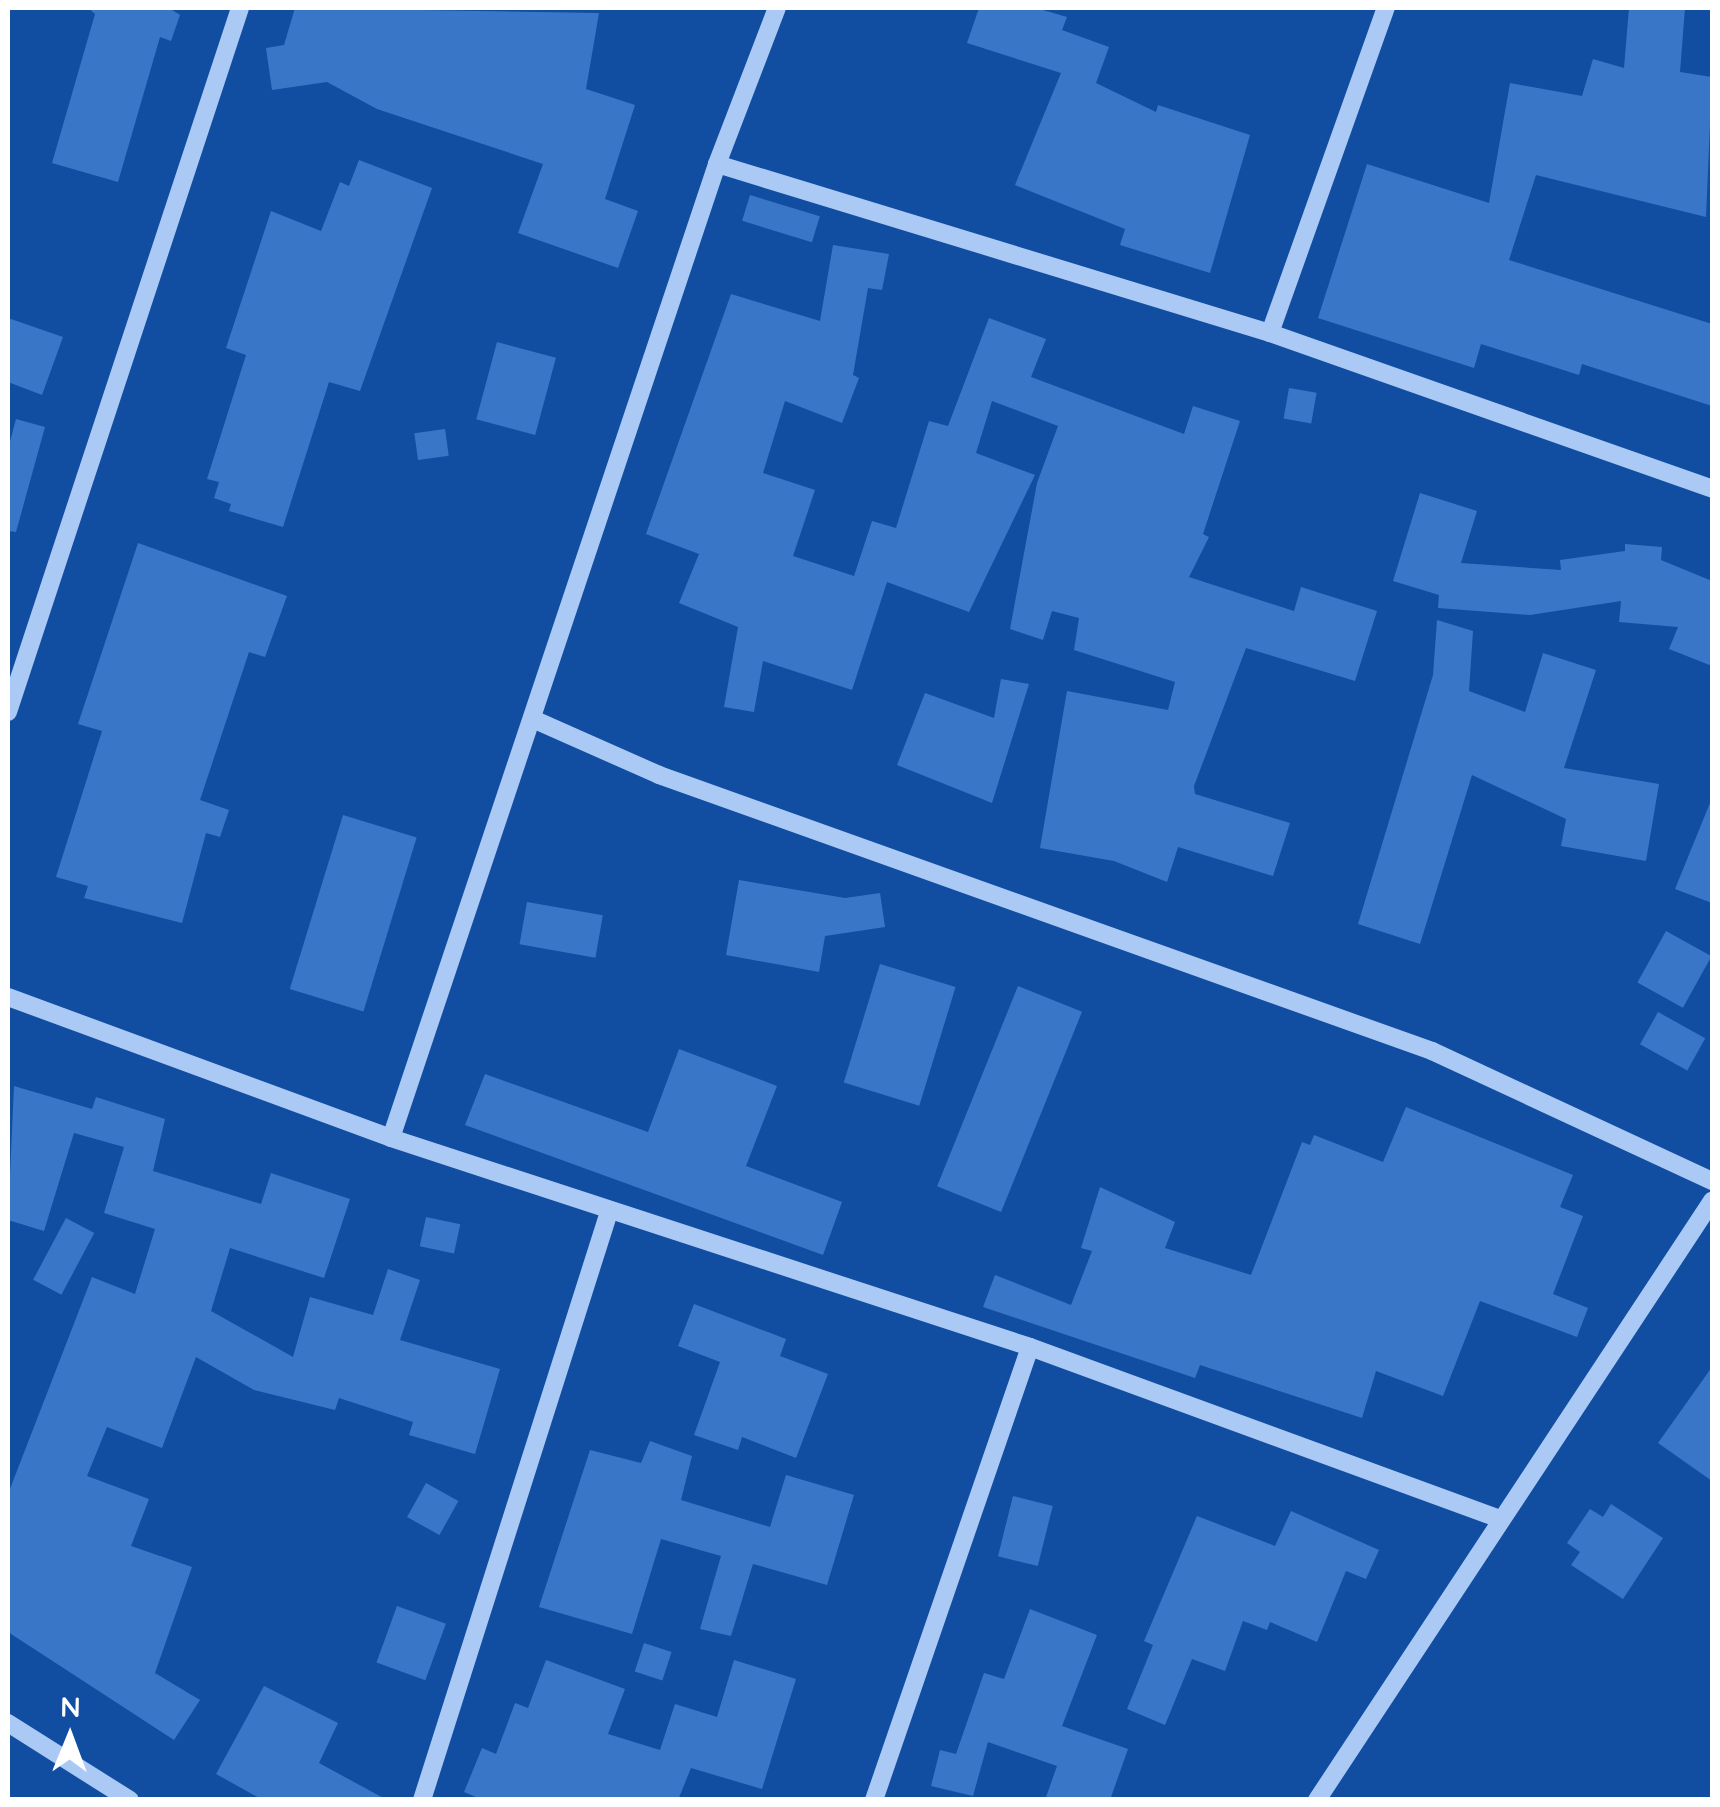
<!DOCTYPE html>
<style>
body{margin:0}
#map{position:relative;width:1720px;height:1807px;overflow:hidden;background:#114da1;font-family:Quicksand,sans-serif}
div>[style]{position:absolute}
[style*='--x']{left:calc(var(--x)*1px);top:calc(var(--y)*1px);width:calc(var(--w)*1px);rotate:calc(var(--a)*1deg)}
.building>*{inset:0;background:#3a76c8;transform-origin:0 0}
.minor>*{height:18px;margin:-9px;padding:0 9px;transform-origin:9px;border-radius:9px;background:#aacaf5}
span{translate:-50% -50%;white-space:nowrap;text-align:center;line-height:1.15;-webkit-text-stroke:8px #114da1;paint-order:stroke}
.frame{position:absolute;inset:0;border:10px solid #fff;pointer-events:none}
.north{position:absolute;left:20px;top:1687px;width:100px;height:100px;-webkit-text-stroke:8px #114da1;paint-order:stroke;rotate:1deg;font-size:28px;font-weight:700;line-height:40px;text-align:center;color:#fff}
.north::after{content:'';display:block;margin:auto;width:35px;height:45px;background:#fff;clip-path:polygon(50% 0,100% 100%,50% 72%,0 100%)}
</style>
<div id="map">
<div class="building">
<i style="clip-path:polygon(88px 8px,169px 8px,180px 15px,171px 41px,160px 37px,118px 182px,52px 163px,95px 14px)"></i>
<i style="clip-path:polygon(295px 8px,599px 13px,586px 89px,635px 105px,605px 199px,638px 211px,618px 268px,518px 233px,543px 164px,377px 109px,327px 82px,272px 90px,266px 48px,284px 45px)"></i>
<i style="clip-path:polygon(979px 8px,1036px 8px,1067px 17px,1062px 30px,1109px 47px,1096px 83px,1156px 112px,1158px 105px,1250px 135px,1210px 273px,1120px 245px,1125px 229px,1015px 185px,1061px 73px,967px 43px)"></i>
<i style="clip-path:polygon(1629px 8px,1685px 8px,1680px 72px,1712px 77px,1706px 217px,1536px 175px,1509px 260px,1712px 324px,1712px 406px,1582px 364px,1579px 375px,1481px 344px,1474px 368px,1318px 318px,1367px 164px,1489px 203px,1510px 83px,1582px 96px,1593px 59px,1624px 68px)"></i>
<i style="clip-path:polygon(359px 160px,432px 188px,360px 391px,329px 382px,283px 527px,229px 511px,231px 504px,214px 498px,219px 482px,207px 479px,246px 355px,226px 348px,271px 211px,321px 231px,340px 182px,349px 186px)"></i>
<i style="left:750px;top:195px;width:73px;height:27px;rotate:17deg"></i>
<i style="clip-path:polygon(833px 245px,889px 254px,882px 290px,868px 288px,853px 375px,859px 378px,842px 423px,785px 401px,763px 473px,815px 490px,793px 556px,854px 576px,872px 521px,896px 528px,929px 421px,948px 426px,989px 318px,1046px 339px,1031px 377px,1184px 434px,1193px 406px,1240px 421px,1203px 534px,1209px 537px,1189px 577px,1294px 611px,1301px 587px,1377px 611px,1355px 681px,1246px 648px,1194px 786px,1195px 794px,1290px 823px,1273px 876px,1178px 847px,1167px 882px,1114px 861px,1040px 848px,1067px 691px,1168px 710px,1175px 682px,1074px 650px,1079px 618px,1052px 611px,1043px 640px,1010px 629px,1037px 483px,1058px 426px,992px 401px,976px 453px,1035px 475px,969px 612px,887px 582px,852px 690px,763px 661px,754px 712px,724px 707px,738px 627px,679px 603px,699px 554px,646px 534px,731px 294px,820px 321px)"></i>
<i style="clip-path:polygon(8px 318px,63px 337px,42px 395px,8px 382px)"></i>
<i style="left:497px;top:342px;width:61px;height:80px;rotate:15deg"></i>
<i style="left:1289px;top:388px;width:28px;height:31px;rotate:10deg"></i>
<i style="clip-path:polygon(16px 419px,45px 427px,16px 532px,8px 531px,8px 449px)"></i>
<i style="left:445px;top:429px;width:27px;height:31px;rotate:82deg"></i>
<i style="clip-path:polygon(1420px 493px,1477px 511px,1461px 563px,1561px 570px,1560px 560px,1625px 551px,1625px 544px,1662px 547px,1661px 560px,1712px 581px,1712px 666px,1669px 649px,1678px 627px,1619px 622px,1621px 601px,1530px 615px,1438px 608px,1439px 595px,1393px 581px)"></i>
<i style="clip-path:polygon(138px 543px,287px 596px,265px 657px,249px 652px,200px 800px,229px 810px,220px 837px,206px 833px,182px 923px,84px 898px,88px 886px,56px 877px,102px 731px,78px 724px)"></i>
<i style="clip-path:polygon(1437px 620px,1473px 631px,1469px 691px,1525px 712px,1543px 653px,1596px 670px,1564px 768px,1659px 784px,1646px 861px,1561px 846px,1566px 819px,1472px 775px,1420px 944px,1358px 924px,1433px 675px)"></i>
<i style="clip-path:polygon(1001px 679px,1029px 684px,992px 803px,897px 765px,925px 693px,994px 718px)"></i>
<i style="clip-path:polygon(1712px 798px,1712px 903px,1675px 889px)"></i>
<i style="left:343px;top:815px;width:77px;height:182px;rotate:17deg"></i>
<i style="clip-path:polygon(739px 880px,845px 898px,880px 893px,885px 927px,825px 936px,819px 972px,726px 955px)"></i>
<i style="left:527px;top:902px;width:77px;height:43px;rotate:10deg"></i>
<i style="left:1666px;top:931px;width:52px;height:59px;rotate:29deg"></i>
<i style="left:880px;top:964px;width:79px;height:124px;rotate:17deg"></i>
<i style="left:1018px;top:986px;width:69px;height:216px;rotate:22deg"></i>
<i style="left:1658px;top:1012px;width:54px;height:37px;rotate:29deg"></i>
<i style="clip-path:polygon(679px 1049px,777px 1086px,746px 1166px,842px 1202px,823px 1255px,465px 1125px,485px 1074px,648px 1132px)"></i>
<i style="clip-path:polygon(14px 1086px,92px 1109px,96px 1097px,165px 1119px,153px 1171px,261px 1204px,271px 1173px,350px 1199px,324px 1278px,230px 1248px,211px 1311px,293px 1357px,310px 1297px,373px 1315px,388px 1269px,420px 1280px,400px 1340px,500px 1369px,475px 1454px,409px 1435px,413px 1422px,339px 1398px,335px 1410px,254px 1390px,196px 1357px,162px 1448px,107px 1427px,87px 1476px,149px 1499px,131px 1546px,192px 1567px,155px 1673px,200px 1700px,174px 1740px,8px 1632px,8px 1494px,92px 1277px,135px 1294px,155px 1229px,104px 1213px,124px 1147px,74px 1133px,44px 1231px,8px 1220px)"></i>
<i style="clip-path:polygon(1406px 1107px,1573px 1175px,1560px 1207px,1583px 1216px,1553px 1294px,1588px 1308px,1577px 1337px,1480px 1301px,1443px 1396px,1376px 1371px,1362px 1418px,1200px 1365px,1195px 1378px,983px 1307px,995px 1275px,1071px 1305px,1092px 1251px,1081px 1248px,1100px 1187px,1175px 1222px,1165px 1248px,1251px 1275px,1302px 1142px,1310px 1145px,1314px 1135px,1383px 1162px)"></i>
<i style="left:426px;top:1217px;width:35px;height:30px;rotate:12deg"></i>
<i style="left:66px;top:1218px;width:32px;height:70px;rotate:28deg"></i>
<i style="clip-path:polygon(694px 1304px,786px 1339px,780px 1356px,828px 1374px,796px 1458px,742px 1437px,738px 1450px,694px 1435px,720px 1362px,678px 1346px)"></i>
<i style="clip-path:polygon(1712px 1367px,1712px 1481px,1658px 1443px)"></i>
<i style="clip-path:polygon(650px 1441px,692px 1456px,681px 1500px,770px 1527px,786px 1475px,854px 1495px,827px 1585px,753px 1564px,731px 1636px,700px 1629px,721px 1556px,661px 1539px,632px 1634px,539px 1607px,590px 1450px,641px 1463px)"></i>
<i style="left:426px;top:1483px;width:37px;height:39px;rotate:29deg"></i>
<i style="left:1013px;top:1496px;width:41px;height:62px;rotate:14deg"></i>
<i style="clip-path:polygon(1611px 1504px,1663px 1538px,1623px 1599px,1571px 1565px,1580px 1552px,1567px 1543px,1590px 1509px,1603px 1517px)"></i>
<i style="clip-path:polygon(1291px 1511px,1379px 1550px,1366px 1579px,1346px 1571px,1317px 1642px,1270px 1622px,1267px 1630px,1243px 1621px,1225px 1671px,1192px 1659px,1165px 1725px,1127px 1709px,1153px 1645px,1144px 1641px,1197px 1516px,1275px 1546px)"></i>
<i style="left:397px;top:1606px;width:52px;height:60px;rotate:20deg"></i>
<i style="clip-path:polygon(1030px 1609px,1097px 1635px,1062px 1726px,1128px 1749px,1110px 1800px,1045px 1800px,1057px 1766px,988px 1742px,973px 1796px,931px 1786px,940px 1750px,956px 1754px,984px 1673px,1004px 1679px)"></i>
<i style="left:644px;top:1643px;width:29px;height:30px;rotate:18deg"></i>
<i style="clip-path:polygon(546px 1660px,625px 1689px,608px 1734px,660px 1750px,675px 1704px,717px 1717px,734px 1660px,796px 1679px,762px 1789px,691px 1768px,678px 1800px,483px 1800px,464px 1792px,482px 1748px,496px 1754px,515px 1703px,528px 1708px)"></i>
<i style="clip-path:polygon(264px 1686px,338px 1723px,319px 1763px,387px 1800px,263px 1800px,216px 1774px)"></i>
</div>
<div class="minor">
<i style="--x:717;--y:164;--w:578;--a:16.99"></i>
<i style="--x:1270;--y:333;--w:469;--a:19.4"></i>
<i style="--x:1270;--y:333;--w:345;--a:-70.4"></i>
<i style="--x:8;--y:712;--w:741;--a:-71.76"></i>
<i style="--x:535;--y:720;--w:136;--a:23.9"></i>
<i style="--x:659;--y:775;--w:821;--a:19.65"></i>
<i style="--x:1432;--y:1051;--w:309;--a:24.9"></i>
<i style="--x:8;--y:997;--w:408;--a:20.2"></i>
<i style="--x:391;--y:1138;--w:672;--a:18.11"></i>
<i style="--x:1030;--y:1347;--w:498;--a:20.1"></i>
<i style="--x:391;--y:1138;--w:1027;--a:-71.49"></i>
<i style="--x:717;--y:164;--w:167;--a:-69"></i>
<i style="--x:8;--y:1723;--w:144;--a:32.3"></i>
<i style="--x:422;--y:1800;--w:617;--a:-72.36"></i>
<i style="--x:874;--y:1800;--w:479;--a:-71"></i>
<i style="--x:1317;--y:1800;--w:718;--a:-56.6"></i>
</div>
<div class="frame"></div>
<div class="north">N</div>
</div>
